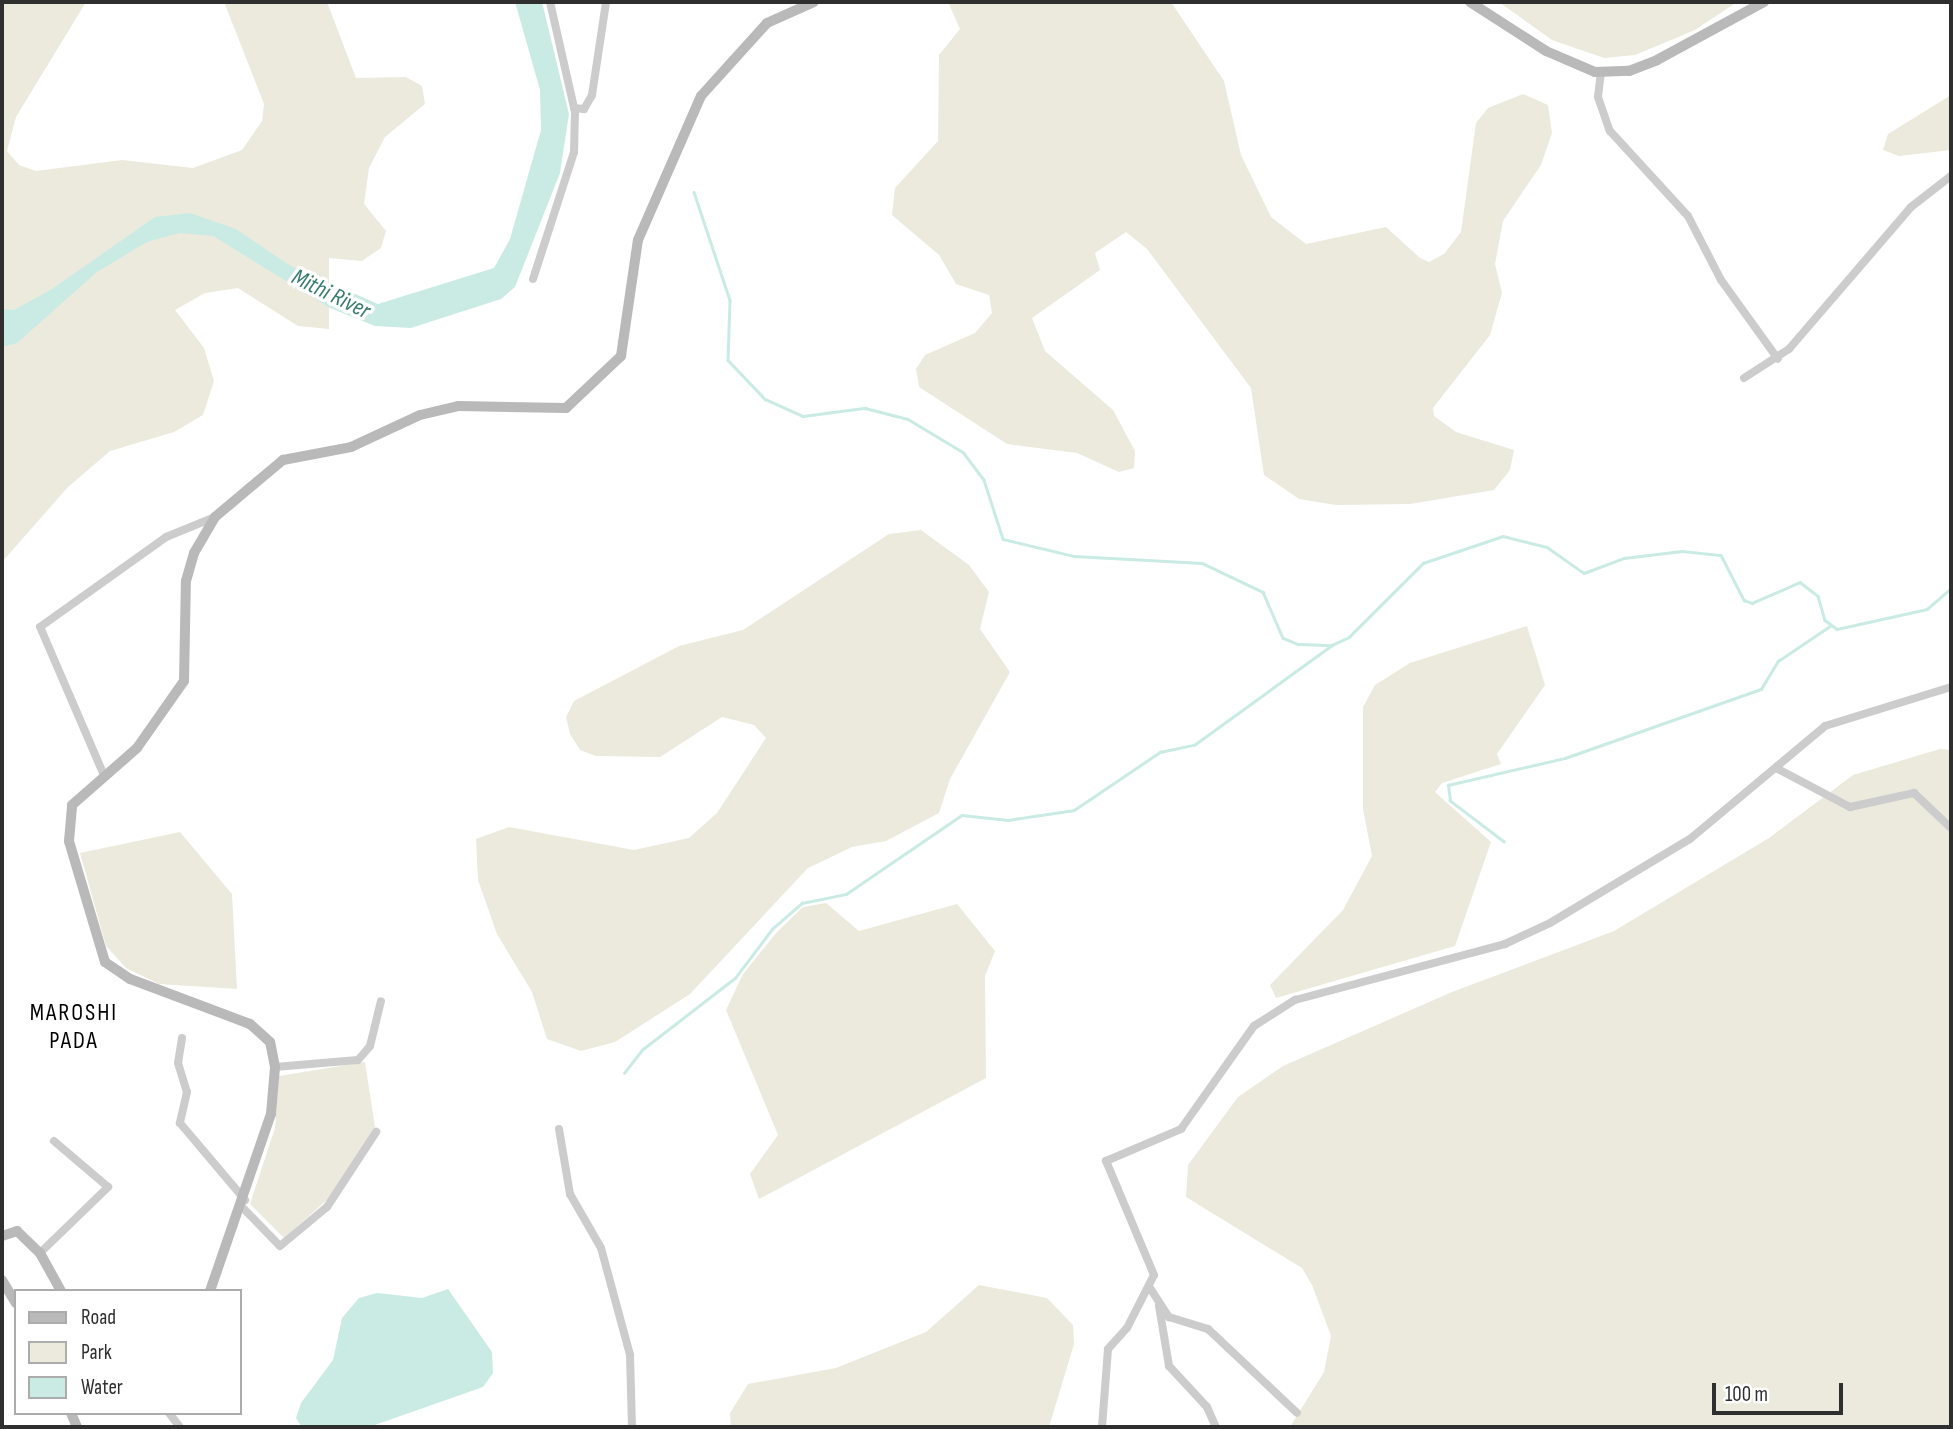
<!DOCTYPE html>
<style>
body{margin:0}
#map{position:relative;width:1953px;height:1429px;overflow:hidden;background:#fff;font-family:"Sofia Sans Condensed",sans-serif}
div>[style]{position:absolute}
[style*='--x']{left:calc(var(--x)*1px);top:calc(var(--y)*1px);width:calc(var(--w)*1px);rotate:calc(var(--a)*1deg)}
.green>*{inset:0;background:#eceadd}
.water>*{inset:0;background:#c9ebe4}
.stream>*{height:2.5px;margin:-1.25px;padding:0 1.25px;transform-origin:1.25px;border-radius:1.25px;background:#c9ebe4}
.street>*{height:8px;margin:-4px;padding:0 4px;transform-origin:4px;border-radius:4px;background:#ccc}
.secondary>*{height:10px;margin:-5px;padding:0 5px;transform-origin:5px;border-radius:5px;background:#b9b9b9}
span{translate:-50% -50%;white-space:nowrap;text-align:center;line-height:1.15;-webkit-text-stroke:7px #fff;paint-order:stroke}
.water-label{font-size:24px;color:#377d6e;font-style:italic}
.neighbourhood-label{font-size:24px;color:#000;letter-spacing:2px}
.frame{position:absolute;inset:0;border:4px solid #2f2f2f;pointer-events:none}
.legend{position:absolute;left:14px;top:1289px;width:228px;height:126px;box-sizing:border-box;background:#fff;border:2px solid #acacac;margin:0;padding:9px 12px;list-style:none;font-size:21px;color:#2f2f2f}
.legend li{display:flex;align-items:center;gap:14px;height:35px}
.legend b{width:35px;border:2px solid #acacac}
.scale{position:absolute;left:1712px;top:1383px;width:131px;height:32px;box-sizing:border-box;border:4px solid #2f2f2f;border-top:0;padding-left:9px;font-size:21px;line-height:24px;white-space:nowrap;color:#2f2f2f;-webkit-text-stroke:5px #fff;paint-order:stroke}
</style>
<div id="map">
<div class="green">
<i style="clip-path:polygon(2px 2px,86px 2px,16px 117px,7px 151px,19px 165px,36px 171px,122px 160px,193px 168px,242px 150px,262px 121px,264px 104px,224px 2px,327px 2px,356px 78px,406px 77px,422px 86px,425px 104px,385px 137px,369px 168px,364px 204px,386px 231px,381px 248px,362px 261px,329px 258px,329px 329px,298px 326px,238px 288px,205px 293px,175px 310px,204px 348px,214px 381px,203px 415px,174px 432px,110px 451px,68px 487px,2px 562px)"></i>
<i style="clip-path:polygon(948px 2px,1171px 2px,1224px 81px,1241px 155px,1271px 217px,1306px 244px,1386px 227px,1420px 258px,1429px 262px,1444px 254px,1461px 232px,1476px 123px,1488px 108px,1523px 94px,1548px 105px,1552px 133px,1541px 165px,1503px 221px,1495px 264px,1502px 293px,1490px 335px,1433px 408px,1434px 416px,1456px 432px,1514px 450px,1510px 470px,1494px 490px,1410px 504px,1336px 505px,1299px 499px,1264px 475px,1251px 388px,1147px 249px,1126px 232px,1095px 253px,1100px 270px,1032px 318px,1045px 351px,1113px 410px,1135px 451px,1134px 468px,1119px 472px,1077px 453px,1007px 444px,919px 387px,916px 369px,925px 355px,975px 333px,992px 313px,989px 295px,956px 284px,939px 255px,892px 215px,895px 188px,938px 141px,939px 55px,960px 29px)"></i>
<i style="clip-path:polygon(1499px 2px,1737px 2px,1695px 30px,1635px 55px,1604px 58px,1552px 40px)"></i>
<i style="clip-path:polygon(1951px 95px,1951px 150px,1899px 156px,1883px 150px,1888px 134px)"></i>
<i style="clip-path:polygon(921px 530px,969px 565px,989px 592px,980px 629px,1010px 672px,950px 779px,939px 813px,886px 841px,852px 847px,808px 868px,690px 994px,615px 1042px,581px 1051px,547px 1039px,532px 992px,497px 934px,478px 880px,476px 839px,509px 827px,634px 850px,689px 838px,717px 813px,766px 738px,754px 725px,722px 717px,660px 757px,596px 756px,580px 750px,570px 734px,566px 717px,574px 701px,679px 646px,743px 630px,889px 534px)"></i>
<i style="clip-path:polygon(1527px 626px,1545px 685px,1497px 754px,1501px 764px,1442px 783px,1435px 792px,1491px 842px,1455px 946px,1276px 998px,1270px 985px,1343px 910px,1372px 856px,1363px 809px,1363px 707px,1375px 685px,1410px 663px)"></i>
<i style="clip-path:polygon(1940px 749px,1951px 750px,1951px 1427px,1290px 1427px,1324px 1372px,1331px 1336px,1312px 1285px,1302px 1268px,1186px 1197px,1188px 1165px,1238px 1097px,1283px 1066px,1452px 992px,1614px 931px,1769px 838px,1853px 775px)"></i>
<i style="clip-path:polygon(180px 832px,232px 894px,237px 989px,159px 984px,126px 968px,106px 946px,80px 853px)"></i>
<i style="clip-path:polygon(826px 903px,859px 931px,957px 904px,995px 951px,985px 976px,986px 1078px,759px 1199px,750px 1174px,778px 1135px,726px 1010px,743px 974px,777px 932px,803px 907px)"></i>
<i style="clip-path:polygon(365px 1062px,375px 1127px,328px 1199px,284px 1238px,250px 1204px,275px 1128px,279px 1076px)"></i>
<i style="clip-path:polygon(979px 1285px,1047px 1298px,1073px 1325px,1074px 1344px,1049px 1427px,731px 1427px,730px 1413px,748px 1384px,836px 1368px,926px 1332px)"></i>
</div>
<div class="water">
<i style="clip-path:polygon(515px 2px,542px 2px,569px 114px,560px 173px,515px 287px,501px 299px,411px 328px,375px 326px,330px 308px,213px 236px,180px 233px,147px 242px,97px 272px,17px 343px,2px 347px,2px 309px,14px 310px,52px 289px,155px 217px,190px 213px,236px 229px,289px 265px,378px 304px,494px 268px,510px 239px,541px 130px,540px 90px)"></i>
<i style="clip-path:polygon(448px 1289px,492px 1352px,493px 1373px,483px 1387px,369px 1427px,302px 1427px,296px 1418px,301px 1403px,333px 1360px,342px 1318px,359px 1298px,377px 1293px,422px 1298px)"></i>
</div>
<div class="stream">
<i style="--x:694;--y:192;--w:114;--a:71.6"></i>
<i style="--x:730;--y:300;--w:60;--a:91.9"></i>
<i style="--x:728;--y:360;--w:54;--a:46.5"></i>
<i style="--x:765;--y:399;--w:42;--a:24.1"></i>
<i style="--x:803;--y:416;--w:63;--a:-7.4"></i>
<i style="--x:865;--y:408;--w:44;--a:14.3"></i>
<i style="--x:908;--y:419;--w:64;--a:31"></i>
<i style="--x:963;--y:452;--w:35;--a:53"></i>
<i style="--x:984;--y:480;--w:62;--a:72.1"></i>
<i style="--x:1003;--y:539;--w:73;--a:13.5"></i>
<i style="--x:1074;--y:556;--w:128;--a:3.1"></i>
<i style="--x:1202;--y:563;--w:68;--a:25.4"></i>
<i style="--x:1263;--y:592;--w:50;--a:66.5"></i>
<i style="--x:1283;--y:638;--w:16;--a:22"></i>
<i style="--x:1298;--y:644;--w:34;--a:2"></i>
<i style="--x:1332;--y:645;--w:19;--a:-25"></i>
<i style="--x:1349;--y:637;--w:105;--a:-45"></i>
<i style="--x:1423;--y:563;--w:84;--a:-18.6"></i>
<i style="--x:1503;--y:536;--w:45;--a:14"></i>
<i style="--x:1547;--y:547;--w:45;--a:35.1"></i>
<i style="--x:1584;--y:573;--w:43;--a:-20.6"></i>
<i style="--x:1624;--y:558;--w:58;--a:-6.9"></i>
<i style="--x:1682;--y:551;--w:39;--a:6"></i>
<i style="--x:1721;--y:555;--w:51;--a:62.9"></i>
<i style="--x:1744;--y:600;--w:9;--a:21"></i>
<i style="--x:1752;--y:603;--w:52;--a:-23.6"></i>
<i style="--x:1800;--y:582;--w:23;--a:38"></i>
<i style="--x:1818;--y:596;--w:25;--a:74"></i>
<i style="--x:1825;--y:620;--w:15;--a:37"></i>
<i style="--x:1837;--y:629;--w:92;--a:-12.5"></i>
<i style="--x:1927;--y:609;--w:32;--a:-41"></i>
<i style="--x:1504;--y:842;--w:68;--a:-142.8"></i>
<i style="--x:1450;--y:801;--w:16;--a:-97"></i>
<i style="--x:1448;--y:785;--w:120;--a:-13"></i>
<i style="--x:1565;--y:758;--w:208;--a:-19.4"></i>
<i style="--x:1761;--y:689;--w:33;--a:-59"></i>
<i style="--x:1778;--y:661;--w:63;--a:-33.9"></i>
<i style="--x:624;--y:1073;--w:31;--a:-52"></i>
<i style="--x:643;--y:1049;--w:116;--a:-37.7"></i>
<i style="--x:735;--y:978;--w:61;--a:-52.9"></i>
<i style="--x:772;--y:929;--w:40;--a:-41"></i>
<i style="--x:802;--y:903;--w:45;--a:-11.6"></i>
<i style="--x:846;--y:894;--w:140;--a:-34.3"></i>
<i style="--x:962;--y:815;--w:46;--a:6.2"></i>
<i style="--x:1008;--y:820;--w:67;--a:-8.6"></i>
<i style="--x:1074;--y:810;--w:104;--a:-34"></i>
<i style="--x:1160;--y:752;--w:35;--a:-12"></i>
<i style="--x:1194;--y:745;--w:170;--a:-35.9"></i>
</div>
<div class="street">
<i style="--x:1601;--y:72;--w:25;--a:97"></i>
<i style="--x:1598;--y:97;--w:36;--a:71"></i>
<i style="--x:1610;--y:131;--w:115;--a:47.5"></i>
<i style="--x:1688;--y:216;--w:72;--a:62.7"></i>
<i style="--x:1721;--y:280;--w:97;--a:54.2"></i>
<i style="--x:574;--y:108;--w:10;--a:6"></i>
<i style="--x:584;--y:109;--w:16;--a:-60"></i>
<i style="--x:592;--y:95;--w:94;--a:-81.4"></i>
<i style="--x:533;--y:279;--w:133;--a:-72.1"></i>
<i style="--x:574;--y:152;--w:40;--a:-88.6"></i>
<i style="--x:575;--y:112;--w:113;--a:-102.8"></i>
<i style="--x:1744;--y:378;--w:54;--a:-32.8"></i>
<i style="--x:1789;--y:349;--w:187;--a:-49.3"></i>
<i style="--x:1911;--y:207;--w:51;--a:-37.8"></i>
<i style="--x:1776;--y:768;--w:84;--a:27.8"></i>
<i style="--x:1850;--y:807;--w:66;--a:-12.3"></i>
<i style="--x:1914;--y:793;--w:51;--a:43.4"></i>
<i style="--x:103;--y:773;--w:159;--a:-113.3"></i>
<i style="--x:40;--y:627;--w:155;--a:-35.5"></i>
<i style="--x:166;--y:537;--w:53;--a:-22.2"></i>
<i style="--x:182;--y:1038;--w:25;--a:99"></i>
<i style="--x:178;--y:1063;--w:30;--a:73"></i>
<i style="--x:187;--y:1092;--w:32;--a:103"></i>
<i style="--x:180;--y:1123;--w:101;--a:49.8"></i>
<i style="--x:275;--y:1067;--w:83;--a:-4.8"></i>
<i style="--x:358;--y:1060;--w:18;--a:-49"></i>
<i style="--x:370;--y:1046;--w:46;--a:-76.3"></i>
<i style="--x:559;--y:1129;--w:66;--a:80.4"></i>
<i style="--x:570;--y:1194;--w:62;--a:60.1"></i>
<i style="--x:601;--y:1248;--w:111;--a:74.8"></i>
<i style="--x:630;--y:1355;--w:72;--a:88.4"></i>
<i style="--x:243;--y:1208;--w:53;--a:45.8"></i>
<i style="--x:280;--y:1246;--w:61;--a:-39.7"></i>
<i style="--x:327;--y:1207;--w:90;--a:-56.8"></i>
<i style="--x:40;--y:1253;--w:95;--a:-44.1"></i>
<i style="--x:108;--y:1187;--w:71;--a:-139.6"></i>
<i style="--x:1150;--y:1288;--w:35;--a:57"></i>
<i style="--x:1169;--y:1317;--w:41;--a:17.1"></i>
<i style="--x:1208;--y:1329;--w:122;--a:43.3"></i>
<i style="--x:1159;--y:1306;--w:61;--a:80.5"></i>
<i style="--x:1169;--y:1366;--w:56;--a:47.2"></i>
<i style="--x:1207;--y:1407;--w:22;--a:66"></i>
<i style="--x:169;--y:1413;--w:18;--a:52"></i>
<i style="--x:1102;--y:1427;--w:78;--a:-85.6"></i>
<i style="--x:1108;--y:1349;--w:28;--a:-48"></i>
<i style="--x:1127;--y:1328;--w:59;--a:-63"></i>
<i style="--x:1154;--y:1275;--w:124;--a:-112.8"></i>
<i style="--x:1106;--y:1161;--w:82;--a:-23.1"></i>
<i style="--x:1181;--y:1129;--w:126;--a:-54.7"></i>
<i style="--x:1254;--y:1026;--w:49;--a:-32.4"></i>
<i style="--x:1295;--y:1000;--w:217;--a:-14.9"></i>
<i style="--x:1505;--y:944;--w:50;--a:-25"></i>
<i style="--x:1550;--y:923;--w:163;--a:-31"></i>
<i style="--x:1690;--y:839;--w:176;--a:-39.9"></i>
<i style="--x:1825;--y:726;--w:132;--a:-17.2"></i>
</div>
<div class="secondary">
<i style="--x:1470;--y:2;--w:90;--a:32.8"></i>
<i style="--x:1546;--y:51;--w:53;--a:23.2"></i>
<i style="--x:1595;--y:72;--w:34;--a:-2"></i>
<i style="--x:1629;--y:71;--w:30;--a:-21"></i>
<i style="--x:1657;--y:60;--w:122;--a:-28.5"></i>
<i style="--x:2;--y:1236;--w:16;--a:-18"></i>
<i style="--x:17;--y:1231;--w:32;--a:44"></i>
<i style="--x:40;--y:1253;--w:43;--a:61.1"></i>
<i style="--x:2;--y:1280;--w:27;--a:59"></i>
<i style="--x:210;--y:1291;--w:187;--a:-71"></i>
<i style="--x:271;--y:1114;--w:47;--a:-85.1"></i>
<i style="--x:275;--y:1067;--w:25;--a:-101"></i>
<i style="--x:270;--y:1042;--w:27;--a:-138"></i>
<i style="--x:250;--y:1024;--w:128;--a:-159.4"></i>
<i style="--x:130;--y:979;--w:30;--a:-146"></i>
<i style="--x:105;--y:962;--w:126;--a:-106.6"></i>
<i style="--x:69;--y:841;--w:36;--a:-85"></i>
<i style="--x:72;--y:805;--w:86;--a:-41.2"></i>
<i style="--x:137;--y:748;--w:82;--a:-55"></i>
<i style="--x:184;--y:681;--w:100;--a:-88.9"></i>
<i style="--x:186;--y:581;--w:29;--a:-74"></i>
<i style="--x:194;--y:553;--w:42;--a:-59.7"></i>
<i style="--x:215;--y:517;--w:89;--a:-40"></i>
<i style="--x:283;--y:460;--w:69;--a:-10.8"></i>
<i style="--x:351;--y:447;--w:76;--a:-24.9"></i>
<i style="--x:420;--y:415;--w:39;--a:-13"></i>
<i style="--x:458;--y:406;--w:108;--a:1.1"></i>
<i style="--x:566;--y:408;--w:76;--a:-43.4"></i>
<i style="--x:621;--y:356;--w:117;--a:-81.7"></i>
<i style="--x:638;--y:240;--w:157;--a:-66.4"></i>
<i style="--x:701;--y:96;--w:98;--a:-47.9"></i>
<i style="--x:767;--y:23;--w:51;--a:-24.1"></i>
<i style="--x:71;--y:1413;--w:15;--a:67"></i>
</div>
<div class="water-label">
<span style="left:331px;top:294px;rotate:26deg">Mithi River</span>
</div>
<div class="neighbourhood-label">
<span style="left:74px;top:1027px">MAROSHI<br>PADA</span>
</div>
<div class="frame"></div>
<ul class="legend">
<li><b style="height:9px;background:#b9b9b9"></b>Road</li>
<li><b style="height:19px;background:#eceadd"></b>Park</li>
<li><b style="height:19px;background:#c9ebe4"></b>Water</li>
</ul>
<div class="scale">100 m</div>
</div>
